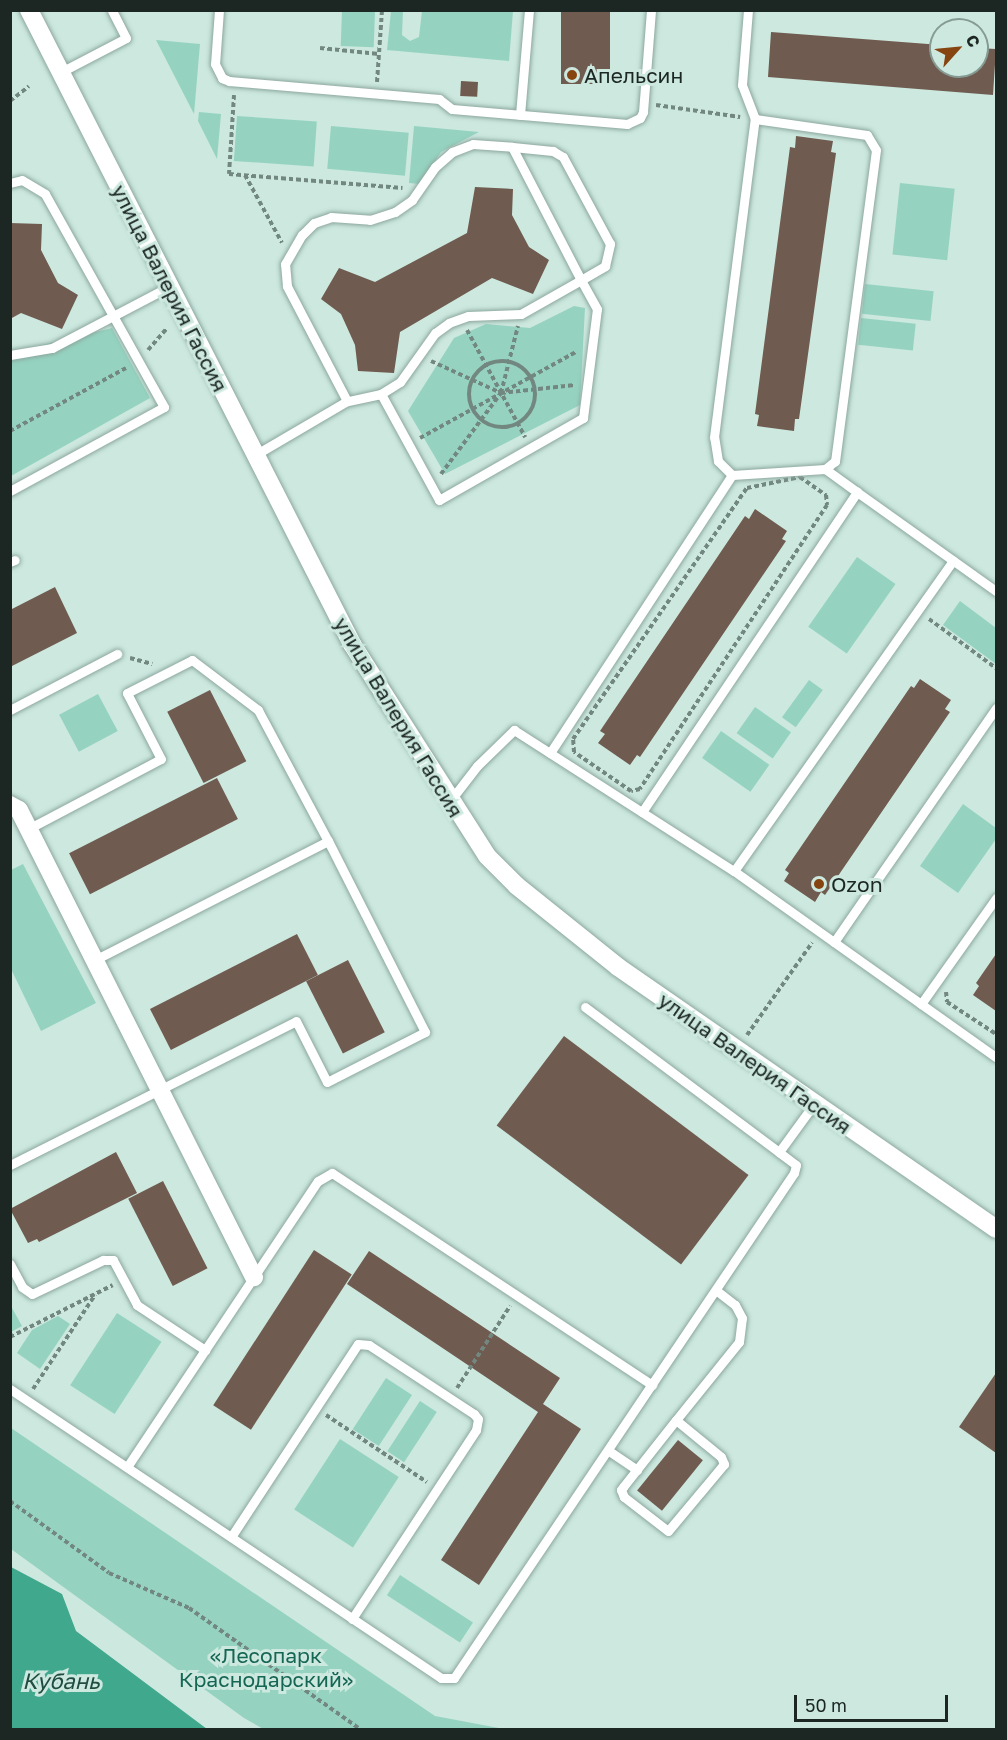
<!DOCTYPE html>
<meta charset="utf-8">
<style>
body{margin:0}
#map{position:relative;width:1007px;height:1740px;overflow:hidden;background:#cce8df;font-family:"Golos Text",sans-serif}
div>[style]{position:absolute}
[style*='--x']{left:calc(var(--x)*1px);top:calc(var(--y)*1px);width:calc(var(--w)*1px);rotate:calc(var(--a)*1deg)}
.green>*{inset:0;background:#95d3c0;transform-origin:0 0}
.water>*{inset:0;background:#40a88d}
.building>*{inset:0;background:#6f5b4f;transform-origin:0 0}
.path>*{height:4px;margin-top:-2px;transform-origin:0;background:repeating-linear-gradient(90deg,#738781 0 4.5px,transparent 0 7.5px)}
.path>.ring{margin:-2px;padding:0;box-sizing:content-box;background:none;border:4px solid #738781;border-radius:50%}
.roads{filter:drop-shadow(0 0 2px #8ca79e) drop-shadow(0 0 2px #8ca79e)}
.service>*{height:9px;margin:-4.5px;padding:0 4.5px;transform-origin:4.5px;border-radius:4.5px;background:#fff}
.minor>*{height:18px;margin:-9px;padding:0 9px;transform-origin:9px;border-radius:9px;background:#fff}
.dots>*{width:16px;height:16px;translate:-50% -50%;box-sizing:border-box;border:3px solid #cce8df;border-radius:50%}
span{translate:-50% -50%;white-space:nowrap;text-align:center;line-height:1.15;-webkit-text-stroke:6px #cce8df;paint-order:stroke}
.poi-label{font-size:21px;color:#1c2724}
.left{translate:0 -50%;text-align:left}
.street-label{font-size:21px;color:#1c2724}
.park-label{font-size:21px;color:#166654}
.water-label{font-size:22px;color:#214d41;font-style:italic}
.frame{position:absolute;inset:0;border:12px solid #1c2724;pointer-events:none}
.north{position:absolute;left:929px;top:18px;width:60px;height:60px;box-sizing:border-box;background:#cce8df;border:2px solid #869b94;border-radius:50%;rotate:63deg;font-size:16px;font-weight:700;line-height:24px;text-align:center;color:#1c2724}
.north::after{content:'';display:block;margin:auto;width:21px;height:27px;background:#864411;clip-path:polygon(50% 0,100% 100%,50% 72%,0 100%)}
.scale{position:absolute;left:794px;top:1695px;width:154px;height:27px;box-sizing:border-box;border:3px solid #1c2724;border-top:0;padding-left:8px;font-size:18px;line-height:21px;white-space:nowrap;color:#1c2724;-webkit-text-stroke:4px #cce8df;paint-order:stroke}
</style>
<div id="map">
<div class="green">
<i style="left:342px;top:10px;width:33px;height:36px;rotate:2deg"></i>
<i style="clip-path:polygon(391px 11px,403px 11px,402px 35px,410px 41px,419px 37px,422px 11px,513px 11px,509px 61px,387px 50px)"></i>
<i style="clip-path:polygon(156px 40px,200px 44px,194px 114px)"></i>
<i style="clip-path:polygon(199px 112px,221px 114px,217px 159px,198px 121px)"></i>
<i style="left:237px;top:116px;width:80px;height:45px;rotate:4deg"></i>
<i style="left:331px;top:126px;width:78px;height:43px;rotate:5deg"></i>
<i style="clip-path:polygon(414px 126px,479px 132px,441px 152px,420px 184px,409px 183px)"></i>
<i style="left:900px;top:183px;width:55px;height:72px;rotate:6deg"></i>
<i style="left:865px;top:284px;width:69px;height:30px;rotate:6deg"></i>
<i style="clip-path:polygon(574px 306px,585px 308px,580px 405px,445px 474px,408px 411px,454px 338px,486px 324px,530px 328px)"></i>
<i style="left:861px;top:318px;width:55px;height:27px;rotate:6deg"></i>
<i style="clip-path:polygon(112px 328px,150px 398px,11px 476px,10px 353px)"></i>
<i style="left:857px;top:557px;width:47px;height:85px;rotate:35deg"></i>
<i style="clip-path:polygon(960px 601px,996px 628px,996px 664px,943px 625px)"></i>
<i style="left:809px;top:680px;width:17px;height:46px;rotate:36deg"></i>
<i style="left:98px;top:694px;width:42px;height:44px;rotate:62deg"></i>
<i style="left:755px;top:707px;width:44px;height:32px;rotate:35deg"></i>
<i style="left:721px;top:731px;width:59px;height:33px;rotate:35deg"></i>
<i style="clip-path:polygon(963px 804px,996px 828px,996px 839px,958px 893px,920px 866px)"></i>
<i style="clip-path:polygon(23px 864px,96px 1003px,41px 1031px,11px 969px,11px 870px)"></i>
<i style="clip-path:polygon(12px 1308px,22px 1326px,11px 1332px,11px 1309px)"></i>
<i style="left:117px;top:1313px;width:53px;height:86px;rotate:33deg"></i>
<i style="clip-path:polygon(58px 1316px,70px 1324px,40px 1369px,17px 1353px,32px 1330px)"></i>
<i style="left:386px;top:1378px;width:31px;height:61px;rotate:33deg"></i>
<i style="left:420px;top:1401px;width:20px;height:60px;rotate:33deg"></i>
<i style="clip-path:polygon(11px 1428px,435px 1716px,504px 1729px,265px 1730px,244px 1718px,11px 1549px)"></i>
<i style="left:340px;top:1439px;width:70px;height:84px;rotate:33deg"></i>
<i style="left:400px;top:1575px;width:87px;height:24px;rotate:33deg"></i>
</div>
<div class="water">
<i style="clip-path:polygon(11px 1567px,62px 1594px,76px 1631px,207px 1729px,11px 1729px)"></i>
</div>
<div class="building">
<i style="left:561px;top:10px;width:49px;height:74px"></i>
<i style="clip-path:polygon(771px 32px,941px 45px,941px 66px,977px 66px,977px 48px,996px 49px,993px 95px,768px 77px)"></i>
<i style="left:461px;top:81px;width:17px;height:15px;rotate:3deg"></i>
<i style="clip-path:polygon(796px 136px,833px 141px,831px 152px,836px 153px,799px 419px,795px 419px,794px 431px,757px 426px,759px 415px,755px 414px,790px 147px,795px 148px)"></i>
<i style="clip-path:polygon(475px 187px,513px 189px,512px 215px,529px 247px,549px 260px,533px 294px,492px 278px,400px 332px,394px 373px,358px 371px,355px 345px,341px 314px,321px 299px,339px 268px,375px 282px,467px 233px)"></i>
<i style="clip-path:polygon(10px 223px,42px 224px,41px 250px,58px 283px,78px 295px,62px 329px,21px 313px,10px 319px)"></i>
<i style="clip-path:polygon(755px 509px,787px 531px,782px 539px,786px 541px,640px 757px,637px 755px,630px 765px,598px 743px,605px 734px,600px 731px,745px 516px,749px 519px)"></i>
<i style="clip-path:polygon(55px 587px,77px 633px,10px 667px,10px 610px)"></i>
<i style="clip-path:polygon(920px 679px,951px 700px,945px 709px,950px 712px,825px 895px,821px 892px,815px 902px,784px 881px,789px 873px,785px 870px,911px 686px,914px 688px)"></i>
<i style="left:210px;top:690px;width:80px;height:48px;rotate:63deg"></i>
<i style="left:217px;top:778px;width:46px;height:166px;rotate:63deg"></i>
<i style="left:297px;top:934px;width:46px;height:165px;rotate:63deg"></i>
<i style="clip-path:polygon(996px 954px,996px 1011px,973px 995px,979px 986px,976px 983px)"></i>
<i style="left:348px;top:960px;width:81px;height:47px;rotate:63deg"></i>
<i style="left:564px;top:1036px;width:231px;height:112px;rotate:37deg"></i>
<i style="clip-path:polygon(116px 1152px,137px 1193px,39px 1242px,37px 1239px,28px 1243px,10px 1209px)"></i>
<i style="left:163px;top:1181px;width:98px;height:39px;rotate:63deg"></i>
<i style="left:314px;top:1250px;width:45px;height:185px;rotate:33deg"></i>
<i style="clip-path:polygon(369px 1251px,560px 1378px,543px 1404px,581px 1429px,479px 1585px,441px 1560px,538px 1412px,347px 1284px)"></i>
<i style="clip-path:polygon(996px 1373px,996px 1453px,959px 1427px)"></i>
<i style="left:678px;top:1440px;width:32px;height:65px;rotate:39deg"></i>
</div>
<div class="path">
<i style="--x:320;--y:48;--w:59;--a:5.8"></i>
<i style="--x:377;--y:82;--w:72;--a:-86"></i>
<i style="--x:234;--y:95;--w:79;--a:93.6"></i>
<i style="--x:229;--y:174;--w:174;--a:4.6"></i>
<i style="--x:10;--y:101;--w:24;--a:-38"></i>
<i style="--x:656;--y:105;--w:85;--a:8.1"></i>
<i style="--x:245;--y:175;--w:77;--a:61.4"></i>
<i style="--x:467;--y:330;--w:122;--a:61.5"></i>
<i style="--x:148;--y:350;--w:29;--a:-49"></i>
<i class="ring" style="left:469px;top:361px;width:62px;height:62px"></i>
<i style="--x:431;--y:361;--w:77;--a:24.6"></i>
<i style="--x:501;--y:393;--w:74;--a:-6.2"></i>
<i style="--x:10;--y:431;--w:132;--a:-28.5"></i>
<i style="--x:420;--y:438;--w:178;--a:-28.9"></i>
<i style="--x:441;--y:474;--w:101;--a:-53.5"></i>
<i style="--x:501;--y:393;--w:69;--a:-75.8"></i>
<i style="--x:800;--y:477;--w:32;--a:35"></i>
<i style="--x:826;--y:495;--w:10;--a:84"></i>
<i style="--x:827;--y:505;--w:340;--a:123.4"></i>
<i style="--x:640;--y:789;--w:9;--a:167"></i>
<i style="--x:631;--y:791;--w:69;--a:-145.6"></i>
<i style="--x:574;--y:752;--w:13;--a:-94"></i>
<i style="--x:573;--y:739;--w:305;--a:-55.3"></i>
<i style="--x:747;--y:488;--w:54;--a:-11.7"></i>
<i style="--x:929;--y:619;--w:83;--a:36.2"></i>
<i style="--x:130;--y:658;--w:23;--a:15"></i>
<i style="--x:946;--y:992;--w:10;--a:84"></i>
<i style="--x:947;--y:1002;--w:59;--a:33.1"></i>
<i style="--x:747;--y:1035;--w:113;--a:-54.8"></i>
<i style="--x:10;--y:1337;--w:115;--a:-26.8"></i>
<i style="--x:457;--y:1388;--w:98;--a:-57.1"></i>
<i style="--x:33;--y:1389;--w:113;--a:-56.6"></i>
<i style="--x:326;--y:1415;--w:121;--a:33.6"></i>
<i style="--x:10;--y:1501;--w:122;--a:36"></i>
<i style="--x:109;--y:1573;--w:87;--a:23.6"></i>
<i style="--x:189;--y:1608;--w:211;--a:35.3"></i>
</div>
<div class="roads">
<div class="service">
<i style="--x:219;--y:10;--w:54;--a:94.2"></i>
<i style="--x:215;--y:64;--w:16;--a:63"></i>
<i style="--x:222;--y:78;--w:8;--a:23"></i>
<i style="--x:229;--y:81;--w:211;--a:4.9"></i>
<i style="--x:439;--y:99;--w:16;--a:38"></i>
<i style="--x:452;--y:109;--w:176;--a:4.9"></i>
<i style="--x:627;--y:124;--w:14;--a:-25"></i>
<i style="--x:640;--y:118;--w:7;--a:-63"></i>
<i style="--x:643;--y:112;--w:102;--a:-85.5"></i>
<i style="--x:748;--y:10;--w:75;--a:94.6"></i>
<i style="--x:742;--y:85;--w:36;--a:69"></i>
<i style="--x:61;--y:72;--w:73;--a:-27.6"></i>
<i style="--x:126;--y:38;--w:31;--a:-117"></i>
<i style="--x:520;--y:115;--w:105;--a:-85.1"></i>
<i style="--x:10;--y:183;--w:12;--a:-14"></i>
<i style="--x:22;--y:180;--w:27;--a:31"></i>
<i style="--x:45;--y:194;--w:244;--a:60.8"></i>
<i style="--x:164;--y:407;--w:175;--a:151.4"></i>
<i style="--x:10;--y:355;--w:43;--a:-9.5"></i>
<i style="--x:52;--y:348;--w:133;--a:-27.7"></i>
<i style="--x:381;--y:394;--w:121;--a:61.3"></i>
<i style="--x:439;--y:500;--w:166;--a:-29.7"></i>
<i style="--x:583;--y:418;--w:110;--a:-82.7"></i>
<i style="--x:597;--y:309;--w:33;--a:-119"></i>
<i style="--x:581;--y:280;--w:28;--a:-30"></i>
<i style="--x:605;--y:266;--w:23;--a:-77"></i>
<i style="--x:610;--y:244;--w:99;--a:-118.4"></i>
<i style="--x:563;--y:157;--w:12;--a:-149"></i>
<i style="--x:553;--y:151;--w:41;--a:-174.4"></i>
<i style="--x:255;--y:455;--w:107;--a:-30.4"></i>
<i style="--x:347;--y:401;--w:130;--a:-117.6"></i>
<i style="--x:287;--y:286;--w:22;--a:-95"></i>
<i style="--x:285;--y:264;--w:34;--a:-60"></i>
<i style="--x:302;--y:235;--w:17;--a:-45"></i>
<i style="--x:314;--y:223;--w:18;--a:-19"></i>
<i style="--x:331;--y:217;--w:39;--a:4"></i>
<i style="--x:370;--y:220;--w:26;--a:-18"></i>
<i style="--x:395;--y:212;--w:21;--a:-35"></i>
<i style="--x:412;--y:200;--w:40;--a:-55.1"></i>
<i style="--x:435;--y:167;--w:23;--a:-41"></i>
<i style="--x:452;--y:152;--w:22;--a:-21"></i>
<i style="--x:473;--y:144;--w:39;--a:4"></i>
<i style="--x:512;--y:147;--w:150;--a:62.6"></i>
<i style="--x:581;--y:280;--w:69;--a:150.5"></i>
<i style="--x:521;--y:314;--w:53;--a:177.8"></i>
<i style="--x:468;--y:316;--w:20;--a:160"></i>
<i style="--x:449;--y:323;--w:17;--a:144"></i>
<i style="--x:435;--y:333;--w:60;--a:125.5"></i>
<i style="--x:400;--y:382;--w:22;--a:148"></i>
<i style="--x:381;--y:394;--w:35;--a:168"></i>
<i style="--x:857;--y:492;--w:171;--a:35.5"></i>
<i style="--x:10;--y:562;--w:5;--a:-22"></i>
<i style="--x:10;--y:710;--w:121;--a:-27.6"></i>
<i style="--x:550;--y:753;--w:332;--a:-56.8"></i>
<i style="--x:450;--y:801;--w:44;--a:-52.4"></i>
<i style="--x:477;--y:766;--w:52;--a:-44.2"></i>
<i style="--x:514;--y:730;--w:261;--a:32.7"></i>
<i style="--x:734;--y:871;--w:321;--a:35.4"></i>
<i style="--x:642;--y:812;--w:386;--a:-56.1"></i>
<i style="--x:857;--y:492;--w:39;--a:-144"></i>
<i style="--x:825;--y:469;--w:93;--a:176.3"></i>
<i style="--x:732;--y:475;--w:20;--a:-135"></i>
<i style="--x:718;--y:461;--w:24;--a:-99"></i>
<i style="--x:714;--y:437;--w:321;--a:-82.7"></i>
<i style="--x:755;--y:119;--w:113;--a:8.1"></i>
<i style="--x:867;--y:135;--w:17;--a:59"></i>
<i style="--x:876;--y:150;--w:314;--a:97.5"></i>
<i style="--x:835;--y:461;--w:13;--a:141"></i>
<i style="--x:28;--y:829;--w:150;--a:-27.8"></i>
<i style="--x:161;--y:759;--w:74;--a:-117.3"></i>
<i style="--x:127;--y:693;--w:73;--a:-26.9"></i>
<i style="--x:192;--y:660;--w:83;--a:37.1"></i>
<i style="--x:258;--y:710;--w:149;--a:61.9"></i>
<i style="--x:734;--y:871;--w:380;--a:-54.8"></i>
<i style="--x:834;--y:942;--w:285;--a:-55.3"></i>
<i style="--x:921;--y:1004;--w:130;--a:-54.7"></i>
<i style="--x:585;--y:1007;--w:242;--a:36.8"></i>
<i style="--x:10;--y:1165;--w:320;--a:-26.7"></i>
<i style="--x:296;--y:1021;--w:68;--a:63.1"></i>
<i style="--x:327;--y:1082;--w:110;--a:-27"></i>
<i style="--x:425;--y:1032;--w:214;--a:-116.9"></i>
<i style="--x:328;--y:841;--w:263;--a:153"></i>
<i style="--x:10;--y:1264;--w:26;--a:62"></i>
<i style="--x:22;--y:1287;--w:12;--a:35"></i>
<i style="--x:32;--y:1294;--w:79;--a:-25.6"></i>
<i style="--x:103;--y:1260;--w:10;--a:0"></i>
<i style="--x:113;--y:1260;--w:51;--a:61.9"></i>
<i style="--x:137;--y:1305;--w:82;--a:33.5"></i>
<i style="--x:10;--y:1389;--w:519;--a:33.84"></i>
<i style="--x:441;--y:1678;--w:13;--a:0"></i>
<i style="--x:454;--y:1678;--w:609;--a:-56.05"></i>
<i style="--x:794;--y:1173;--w:8;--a:-76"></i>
<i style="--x:796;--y:1165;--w:21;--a:-143"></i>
<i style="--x:779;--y:1152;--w:59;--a:-53.9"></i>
<i style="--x:676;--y:1420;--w:58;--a:39.4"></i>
<i style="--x:721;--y:1457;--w:8;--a:67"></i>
<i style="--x:724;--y:1464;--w:87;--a:129.9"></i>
<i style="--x:668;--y:1531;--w:56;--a:-142.3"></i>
<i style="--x:624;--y:1497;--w:8;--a:-113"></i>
<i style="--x:621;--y:1490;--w:4;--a:-56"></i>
<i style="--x:623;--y:1487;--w:85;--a:-51.7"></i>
<i style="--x:676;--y:1420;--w:100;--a:-51.1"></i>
<i style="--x:739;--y:1342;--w:24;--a:-83"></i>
<i style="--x:742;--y:1318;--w:15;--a:-118"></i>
<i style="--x:735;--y:1305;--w:24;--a:-142"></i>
<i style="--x:609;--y:1451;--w:34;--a:34"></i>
<i style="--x:127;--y:1467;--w:344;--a:-56.3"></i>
<i style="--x:318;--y:1181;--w:16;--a:-30"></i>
<i style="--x:332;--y:1173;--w:384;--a:33.5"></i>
<i style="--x:231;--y:1537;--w:231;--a:-56.7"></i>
<i style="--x:358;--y:1344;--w:11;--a:5"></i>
<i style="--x:369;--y:1345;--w:126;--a:33.3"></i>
<i style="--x:474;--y:1414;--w:6;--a:51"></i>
<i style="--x:478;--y:1419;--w:11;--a:100"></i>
<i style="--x:476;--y:1430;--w:226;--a:123.3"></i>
</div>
<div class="minor">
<i style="--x:29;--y:10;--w:712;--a:63"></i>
<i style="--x:352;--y:644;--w:251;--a:57.5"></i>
<i style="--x:487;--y:856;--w:42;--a:45"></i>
<i style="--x:517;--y:886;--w:129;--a:38.7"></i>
<i style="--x:618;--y:967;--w:460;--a:34.7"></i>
<i style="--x:10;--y:805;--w:10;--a:29"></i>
<i style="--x:19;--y:810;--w:523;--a:63.29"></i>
</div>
</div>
<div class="dots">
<i style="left:572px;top:75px;background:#864411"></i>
<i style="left:819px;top:884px;background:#864411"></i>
</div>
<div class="poi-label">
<span class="left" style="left:584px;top:75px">Апельсин</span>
<span class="left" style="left:831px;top:884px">Ozon</span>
</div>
<div class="street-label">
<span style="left:170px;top:288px;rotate:63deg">улица Валерия Гассия</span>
<span style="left:399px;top:717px;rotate:59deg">улица Валерия Гассия</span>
<span style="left:755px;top:1063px;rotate:35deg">улица Валерия Гассия</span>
</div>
<div class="park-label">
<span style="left:266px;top:1667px">«Лесопарк<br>Краснодарский»</span>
</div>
<div class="water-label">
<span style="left:61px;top:1681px">Кубань</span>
</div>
<div class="frame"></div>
<div class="north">С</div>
<div class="scale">50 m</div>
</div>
